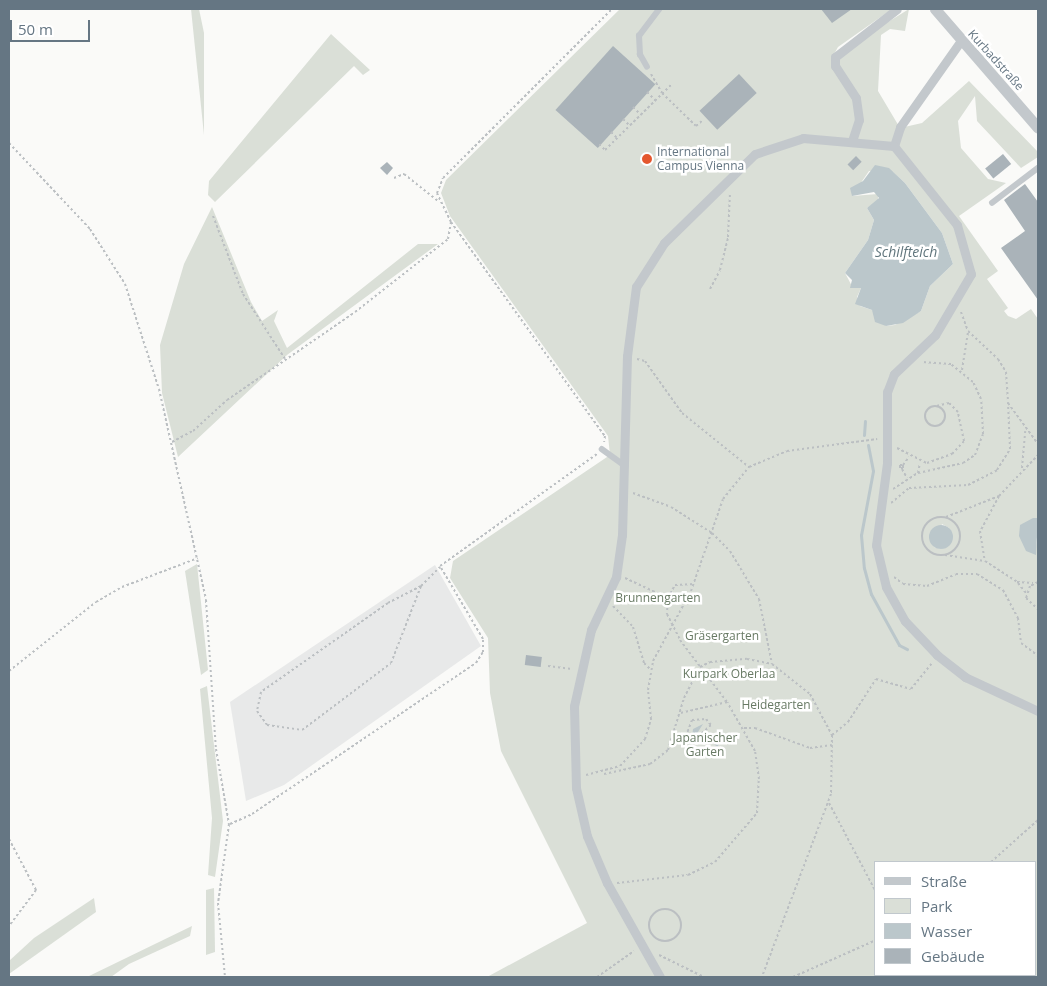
<!DOCTYPE html>
<meta charset="utf-8">
<style>
body{margin:0}
#map{position:relative;width:1047px;height:986px;overflow:hidden;background:#fafaf8;font-family:"Open Sans",sans-serif}
div>[style]{position:absolute}
[style*='--x']{left:calc(var(--x)*1px);top:calc(var(--y)*1px);width:calc(var(--w)*1px);rotate:calc(var(--a)*1deg)}
.built>*{inset:0;background:#e8e9e9}
.green>*{inset:0;background:#dadfd7}
.water>*{inset:0;background:#bbc7cb}
.round{border-radius:50%}
.stream>*{height:3px;margin:-1.5px;padding:0 1.5px;transform-origin:1.5px;border-radius:1.5px;background:#bbc7cb}
.building>*{inset:0;background:#aab3b9;transform-origin:0 0}
.path>*{height:2px;margin-top:-1px;transform-origin:0;background:repeating-linear-gradient(90deg,#bbbfc2 0 2.5px,transparent 0 5px)}
.path>.ring{margin:-1px;padding:0;box-sizing:content-box;background:none;border:2px solid #bbbfc2;border-radius:50%}
.service>*{height:5.5px;margin:-2.75px;padding:0 2.75px;transform-origin:2.75px;border-radius:2.75px;background:#c3c8cc}
.pedestrian>*{height:9px;margin:-4.5px;padding:0 4.5px;transform-origin:4.5px;border-radius:4.5px;background:#c3c8cc}
.minor>*{height:11px;margin:-5.5px;padding:0 5.5px;transform-origin:5.5px;border-radius:5.5px;background:#c3c8cc}
.dots>*{width:14px;height:14px;translate:-50% -50%;box-sizing:border-box;border:2px solid #fff;border-radius:50%}
span{translate:-50% -50%;white-space:nowrap;text-align:center;line-height:1.15;-webkit-text-stroke:5px #fff;paint-order:stroke}
.street-label{font-size:12px;color:#657683}
.poi-label{font-size:12px;color:#657683}
.left{translate:0 -50%;text-align:left}
.park-label{font-size:12px;color:#687a64}
.water-label{font-size:14px;color:#60757c;font-style:italic}
.frame{position:absolute;inset:0;border:10px solid #657683;pointer-events:none}
.legend{position:absolute;left:874px;top:861px;width:162px;height:115px;box-sizing:border-box;background:#fff;border:1px solid #c1c8cd;margin:0;padding:6px 9px;list-style:none;font-size:15px;color:#657683}
.legend li{display:flex;align-items:center;gap:10px;height:25px}
.legend b{width:25px;border:1px solid #c1c8cd}
.scale{position:absolute;left:10px;top:20px;width:80px;height:22px;box-sizing:border-box;border:2px solid #657683;border-top:0;padding-left:6px;font-size:15px;line-height:18px;white-space:nowrap;color:#657683;-webkit-text-stroke:4px #fff;paint-order:stroke}
</style>
<div id="map">
<div class="built">
<i style="clip-path:polygon(435px 565px,481px 646px,284px 785px,246px 801px,230px 702px)"></i>
</div>
<div class="green">
<i style="clip-path:polygon(191px 9px,199px 9px,204px 33px,204px 135px)"></i>
<i style="clip-path:polygon(evenodd,620px 9px,892px 9px,838px 47px,833px 56px,909px 9px,905px 31px,890px 29px,881px 35px,878px 91px,900px 128px,922px 123px,969px 81px,1038px 152px,1038px 157px,1021px 168px,977px 121px,975px 96px,958px 121px,961px 148px,988px 179px,1006px 183px,959px 216px,998px 271px,987px 279px,1008px 308px,1004px 311px,1008px 316px,1016px 319px,1031px 309px,1038px 319px,1038px 518px,1033px 518px,1038px 554px,1038px 977px,487px 977px,587px 923px,501px 751px,490px 693px,488px 638px,450px 578px,453px 561px,610px 455px,608px 436px,450px 216px,441px 193px,446px 180px,620px 9px,869px 171px,893px 172px,905px 183px,942px 233px,953px 264px,930px 286px,921px 311px,895px 325px,886px 326px,872px 310px,860px 306px,857px 297px,861px 288px,853px 288px,845px 273px,868px 240px,874px 220px,867px 208px,878px 201px,878px 194px,852px 196px,869px 171px,620px 9px,942px 524px,949px 528px,951px 543px,941px 549px,934px 547px,942px 524px,620px 9px,876px 862px,1036px 862px,1036px 975px,876px 975px,876px 862px)"></i>
<i style="clip-path:polygon(331px 34px,370px 70px,363px 75px,354px 66px,215px 202px,208px 195px,209px 181px)"></i>
<i style="clip-path:polygon(212px 207px,251px 302px,262px 321px,278px 310px,274px 321px,287px 348px,418px 244px,438px 244px,287px 355px,178px 457px,162px 393px,160px 345px,184px 264px)"></i>
<i style="clip-path:polygon(197px 564px,208px 670px,201px 675px,185px 571px)"></i>
<i style="clip-path:polygon(207px 686px,223px 821px,215px 877px,208px 875px,212px 818px,200px 689px)"></i>
<i style="clip-path:polygon(214px 888px,215px 952px,206px 955px,206px 890px)"></i>
<i style="clip-path:polygon(94px 898px,96px 912px,9px 974px,9px 961px,34px 938px)"></i>
<i style="clip-path:polygon(192px 926px,190px 936px,129px 964px,111px 977px,87px 977px)"></i>
</div>
<div class="water">
<i style="clip-path:polygon(875px 165px,889px 168px,905px 183px,942px 233px,953px 264px,930px 286px,921px 311px,903px 323px,886px 326px,875px 322px,872px 310px,855px 304px,861px 288px,850px 288px,852px 280px,845px 273px,868px 240px,874px 220px,867px 208px,879px 198px,874px 192px,852px 196px,850px 188px,863px 181px)"></i>
<i style="clip-path:polygon(1033px 518px,1038px 518px,1036px 555px,1026px 551px,1019px 536px,1020px 525px)"></i>
<i class="round" style="left:929px;top:525px;width:24px;height:24px"></i>
<i style="clip-path:polygon(703px 724px,696px 735px,719px 735px,722px 740px,717px 747px,708px 737px,699px 741px,692px 738px,693px 729px)"></i>
</div>
<div class="stream">
<i style="--x:864;--y:435;--w:14;--a:-86"></i>
<i style="--x:868;--y:445;--w:26;--a:79"></i>
<i style="--x:873;--y:471;--w:65;--a:100.6"></i>
<i style="--x:861;--y:535;--w:33;--a:85"></i>
<i style="--x:864;--y:568;--w:27;--a:75"></i>
<i style="--x:871;--y:594;--w:58;--a:61.2"></i>
<i style="--x:899;--y:645;--w:9;--a:27"></i>
</div>
<div class="building">
<i style="clip-path:polygon(821px 9px,852px 9px,832px 23px)"></i>
<i style="left:613px;top:46px;width:57px;height:86px;rotate:42deg"></i>
<i style="left:739px;top:74px;width:26px;height:54px;rotate:47deg"></i>
<i style="left:1003px;top:154px;width:13px;height:23px;rotate:51deg"></i>
<i style="left:856px;top:156px;width:8px;height:12px;rotate:45deg"></i>
<i style="clip-path:polygon(387px 162px,393px 168px,387px 175px,380px 168px)"></i>
<i style="clip-path:polygon(1025px 184px,1038px 202px,1038px 300px,1001px 248px,1025px 231px,1004px 200px)"></i>
<i style="left:526px;top:655px;width:16px;height:10px;rotate:7deg"></i>
</div>
<div class="path">
<i style="--x:651;--y:74;--w:22;--a:60"></i>
<i style="--x:662;--y:93;--w:47;--a:44.1"></i>
<i style="--x:696;--y:126;--w:8;--a:-40"></i>
<i style="--x:647;--y:92;--w:11;--a:45"></i>
<i style="--x:633;--y:107;--w:11;--a:45"></i>
<i style="--x:623;--y:119;--w:10;--a:45"></i>
<i style="--x:611;--y:132;--w:8;--a:45"></i>
<i style="--x:9;--y:143;--w:118;--a:46.7"></i>
<i style="--x:90;--y:229;--w:65;--a:57.5"></i>
<i style="--x:125;--y:284;--w:110;--a:72.1"></i>
<i style="--x:159;--y:389;--w:216;--a:77.4"></i>
<i style="--x:206;--y:600;--w:149;--a:86.2"></i>
<i style="--x:216;--y:749;--w:76;--a:80.2"></i>
<i style="--x:229;--y:824;--w:80;--a:97.9"></i>
<i style="--x:218;--y:903;--w:74;--a:84.6"></i>
<i style="--x:599;--y:144;--w:8;--a:45"></i>
<i style="--x:605;--y:150;--w:93;--a:-44.6"></i>
<i style="--x:394;--y:178;--w:11;--a:-22"></i>
<i style="--x:404;--y:174;--w:43;--a:38.5"></i>
<i style="--x:213;--y:216;--w:84;--a:69"></i>
<i style="--x:243;--y:294;--w:77;--a:57.1"></i>
<i style="--x:451;--y:222;--w:264;--a:54.3"></i>
<i style="--x:605;--y:436;--w:6;--a:99"></i>
<i style="--x:710;--y:289;--w:21;--a:-62"></i>
<i style="--x:720;--y:270;--w:34;--a:-76"></i>
<i style="--x:728;--y:237;--w:44;--a:-87.4"></i>
<i style="--x:961;--y:312;--w:20;--a:70"></i>
<i style="--x:968;--y:331;--w:41;--a:43"></i>
<i style="--x:998;--y:359;--w:15;--a:58"></i>
<i style="--x:1006;--y:372;--w:31;--a:86"></i>
<i style="--x:1008;--y:403;--w:51;--a:53.8"></i>
<i style="--x:637;--y:359;--w:8;--a:14"></i>
<i style="--x:645;--y:361;--w:64;--a:54.6"></i>
<i style="--x:682;--y:413;--w:86;--a:38.9"></i>
<i style="--x:749;--y:467;--w:41;--a:-22.8"></i>
<i style="--x:787;--y:451;--w:91;--a:-7.6"></i>
<i style="--x:962;--y:370;--w:39;--a:-81"></i>
<i class="ring" style="left:925px;top:406px;width:18px;height:18px"></i>
<i style="--x:172;--y:442;--w:24;--a:-28"></i>
<i style="--x:193;--y:431;--w:46;--a:-42.4"></i>
<i style="--x:227;--y:400;--w:155;--a:-34.5"></i>
<i style="--x:355;--y:312;--w:118;--a:-38.1"></i>
<i style="--x:448;--y:239;--w:17;--a:-80"></i>
<i style="--x:451;--y:222;--w:32;--a:-116"></i>
<i style="--x:437;--y:193;--w:16;--a:-68"></i>
<i style="--x:443;--y:178;--w:239;--a:-45"></i>
<i style="--x:897;--y:448;--w:34;--a:27"></i>
<i style="--x:927;--y:463;--w:27;--a:-20"></i>
<i style="--x:952;--y:454;--w:18;--a:-47"></i>
<i style="--x:964;--y:441;--w:30;--a:-102"></i>
<i style="--x:958;--y:412;--w:13;--a:-135"></i>
<i style="--x:949;--y:403;--w:13;--a:167"></i>
<i style="--x:900;--y:465;--w:3;--a:0"></i>
<i style="--x:903;--y:465;--w:3;--a:90"></i>
<i style="--x:903;--y:468;--w:3;--a:180"></i>
<i style="--x:900;--y:468;--w:3;--a:-90"></i>
<i style="--x:903;--y:465;--w:10;--a:-53"></i>
<i style="--x:1022;--y:468;--w:37;--a:-85"></i>
<i style="--x:902;--y:469;--w:10;--a:61"></i>
<i style="--x:918;--y:473;--w:10;--a:-79"></i>
<i style="--x:893;--y:489;--w:30;--a:-33"></i>
<i style="--x:918;--y:473;--w:46;--a:-12.5"></i>
<i style="--x:963;--y:463;--w:14;--a:-34"></i>
<i style="--x:975;--y:455;--w:22;--a:-69"></i>
<i style="--x:983;--y:434;--w:35;--a:-93"></i>
<i style="--x:981;--y:399;--w:19;--a:-115"></i>
<i style="--x:973;--y:382;--w:28;--a:-141"></i>
<i style="--x:951;--y:364;--w:29;--a:-176"></i>
<i style="--x:633;--y:493;--w:40;--a:20.2"></i>
<i style="--x:671;--y:507;--w:49;--a:32.4"></i>
<i style="--x:712;--y:533;--w:25;--a:45"></i>
<i style="--x:730;--y:551;--w:56;--a:58.9"></i>
<i style="--x:759;--y:599;--w:66;--a:78.7"></i>
<i style="--x:999;--y:496;--w:57;--a:-46.4"></i>
<i style="--x:891;--y:503;--w:23;--a:-40"></i>
<i style="--x:909;--y:488;--w:59;--a:-2.9"></i>
<i style="--x:968;--y:485;--w:33;--a:-27"></i>
<i style="--x:997;--y:470;--w:25;--a:-58"></i>
<i style="--x:1010;--y:449;--w:46;--a:-92.5"></i>
<i class="ring" style="left:922px;top:517px;width:36px;height:36px"></i>
<i style="--x:946;--y:517;--w:57;--a:-21.6"></i>
<i style="--x:999;--y:496;--w:40;--a:118"></i>
<i style="--x:980;--y:531;--w:30;--a:81"></i>
<i style="--x:945;--y:555;--w:40;--a:8.5"></i>
<i style="--x:985;--y:561;--w:38;--a:33"></i>
<i style="--x:1017;--y:582;--w:16;--a:4"></i>
<i style="--x:894;--y:577;--w:11;--a:38"></i>
<i style="--x:903;--y:584;--w:24;--a:5"></i>
<i style="--x:927;--y:586;--w:31;--a:-22"></i>
<i style="--x:956;--y:574;--w:21;--a:0"></i>
<i style="--x:977;--y:574;--w:31;--a:32"></i>
<i style="--x:1003;--y:590;--w:32;--a:62"></i>
<i style="--x:1018;--y:618;--w:25;--a:83"></i>
<i style="--x:1021;--y:643;--w:21;--a:37"></i>
<i style="--x:625;--y:578;--w:47;--a:24.9"></i>
<i style="--x:668;--y:598;--w:16;--a:94"></i>
<i style="--x:667;--y:614;--w:29;--a:63"></i>
<i style="--x:680;--y:640;--w:78;--a:52.8"></i>
<i style="--x:1038;--y:582;--w:9;--a:153"></i>
<i style="--x:1030;--y:586;--w:13;--a:108"></i>
<i style="--x:1026;--y:598;--w:16;--a:43"></i>
<i style="--x:1018;--y:583;--w:13;--a:51"></i>
<i style="--x:421;--y:586;--w:37;--a:153"></i>
<i style="--x:388;--y:603;--w:155;--a:145"></i>
<i style="--x:261;--y:692;--w:19;--a:102"></i>
<i style="--x:257;--y:711;--w:17;--a:54"></i>
<i style="--x:267;--y:725;--w:35;--a:8"></i>
<i style="--x:302;--y:730;--w:111;--a:-37"></i>
<i style="--x:391;--y:663;--w:83;--a:-68.7"></i>
<i style="--x:421;--y:586;--w:27;--a:-45"></i>
<i style="--x:668;--y:598;--w:15;--a:-62"></i>
<i style="--x:675;--y:585;--w:19;--a:-3"></i>
<i style="--x:613;--y:606;--w:29;--a:46"></i>
<i style="--x:633;--y:627;--w:38;--a:73"></i>
<i style="--x:644;--y:663;--w:10;--a:45"></i>
<i style="--x:548;--y:666;--w:24;--a:7"></i>
<i style="--x:9;--y:671;--w:111;--a:-38.4"></i>
<i style="--x:96;--y:602;--w:30;--a:-30"></i>
<i style="--x:122;--y:587;--w:81;--a:-20.9"></i>
<i style="--x:744;--y:728;--w:11;--a:0"></i>
<i style="--x:755;--y:728;--w:59;--a:20"></i>
<i style="--x:810;--y:748;--w:22;--a:-8"></i>
<i style="--x:832;--y:735;--w:21;--a:-39"></i>
<i style="--x:848;--y:722;--w:51;--a:-56.9"></i>
<i style="--x:876;--y:679;--w:36;--a:16"></i>
<i style="--x:911;--y:689;--w:33;--a:-51"></i>
<i style="--x:674;--y:740;--w:10;--a:6"></i>
<i style="--x:684;--y:741;--w:22;--a:-69"></i>
<i style="--x:692;--y:720;--w:14;--a:-4"></i>
<i style="--x:706;--y:719;--w:8;--a:50"></i>
<i style="--x:711;--y:725;--w:27;--a:138"></i>
<i style="--x:691;--y:743;--w:7;--a:-164"></i>
<i style="--x:604;--y:774;--w:47;--a:-12.3"></i>
<i style="--x:650;--y:764;--w:23;--a:-38"></i>
<i style="--x:668;--y:750;--w:54;--a:-72.9"></i>
<i style="--x:684;--y:698;--w:35;--a:-63"></i>
<i style="--x:700;--y:667;--w:11;--a:-27"></i>
<i style="--x:710;--y:662;--w:37;--a:-5"></i>
<i style="--x:747;--y:659;--w:25;--a:11"></i>
<i style="--x:772;--y:664;--w:48;--a:38.3"></i>
<i style="--x:810;--y:694;--w:47;--a:61.8"></i>
<i style="--x:832;--y:735;--w:59;--a:91"></i>
<i style="--x:831;--y:794;--w:196;--a:110.7"></i>
<i style="--x:586;--y:775;--w:35;--a:-15"></i>
<i style="--x:620;--y:766;--w:37;--a:-47"></i>
<i style="--x:645;--y:739;--w:21;--a:-73"></i>
<i style="--x:651;--y:719;--w:29;--a:-96"></i>
<i style="--x:648;--y:690;--w:29;--a:-80"></i>
<i style="--x:653;--y:661;--w:80;--a:-61.5"></i>
<i style="--x:691;--y:591;--w:97;--a:-70.8"></i>
<i style="--x:723;--y:499;--w:41;--a:-50.9"></i>
<i style="--x:829;--y:803;--w:101;--a:62.2"></i>
<i style="--x:230;--y:824;--w:24;--a:-24"></i>
<i style="--x:252;--y:814;--w:270;--a:-34"></i>
<i style="--x:476;--y:663;--w:13;--a:-58"></i>
<i style="--x:483;--y:652;--w:13;--a:-90"></i>
<i style="--x:483;--y:639;--w:85;--a:-120.5"></i>
<i style="--x:440;--y:566;--w:193;--a:-35.5"></i>
<i style="--x:9;--y:839;--w:58;--a:62.1"></i>
<i style="--x:36;--y:890;--w:45;--a:126.9"></i>
<i style="--x:991;--y:862;--w:63;--a:-41.8"></i>
<i style="--x:617;--y:883;--w:71;--a:-6.4"></i>
<i style="--x:688;--y:875;--w:30;--a:-26"></i>
<i style="--x:715;--y:862;--w:65;--a:-49.4"></i>
<i style="--x:757;--y:813;--w:34;--a:-87"></i>
<i style="--x:759;--y:779;--w:28;--a:-98"></i>
<i style="--x:755;--y:751;--w:56;--a:-119.7"></i>
<i style="--x:727;--y:702;--w:48;--a:166.8"></i>
<i class="ring" style="left:649px;top:909px;width:30px;height:30px"></i>
<i style="--x:659;--y:955;--w:50;--a:26.1"></i>
<i style="--x:597;--y:977;--w:45;--a:-35.1"></i>
<i style="--x:793;--y:977;--w:91;--a:-24"></i>
</div>
<div class="service">
<i style="--x:647;--y:67;--w:14;--a:-120"></i>
<i style="--x:640;--y:55;--w:19;--a:-93"></i>
<i style="--x:639;--y:36;--w:34;--a:-53"></i>
<i style="--x:992;--y:203;--w:58;--a:-37.3"></i>
<i style="--x:602;--y:449;--w:29;--a:36"></i>
</div>
<div class="pedestrian">
<i style="--x:852;--y:141;--w:22;--a:-72"></i>
<i style="--x:859;--y:120;--w:22;--a:-98"></i>
<i style="--x:856;--y:98;--w:38;--a:-123"></i>
<i style="--x:835;--y:66;--w:9;--a:-90"></i>
<i style="--x:835;--y:57;--w:78;--a:-37.7"></i>
<i style="--x:894;--y:146;--w:20;--a:-72"></i>
<i style="--x:900;--y:127;--w:104;--a:-54.8"></i>
<i style="--x:660;--y:977;--w:108;--a:-119.4"></i>
<i style="--x:607;--y:883;--w:51;--a:-113.1"></i>
<i style="--x:587;--y:836;--w:49;--a:-102.9"></i>
<i style="--x:576;--y:788;--w:82;--a:-91.4"></i>
<i style="--x:574;--y:706;--w:78;--a:-77.4"></i>
<i style="--x:591;--y:630;--w:59;--a:-64.7"></i>
<i style="--x:616;--y:577;--w:42;--a:-81.9"></i>
<i style="--x:622;--y:535;--w:179;--a:-88.4"></i>
<i style="--x:627;--y:356;--w:70;--a:-82.6"></i>
<i style="--x:636;--y:287;--w:52;--a:-57.5"></i>
<i style="--x:664;--y:243;--w:127;--a:-44.4"></i>
<i style="--x:755;--y:154;--w:51;--a:-18.4"></i>
<i style="--x:803;--y:138;--w:91;--a:5"></i>
<i style="--x:894;--y:146;--w:101;--a:51.4"></i>
<i style="--x:957;--y:225;--w:51;--a:74.1"></i>
<i style="--x:971;--y:274;--w:71;--a:120.5"></i>
<i style="--x:935;--y:335;--w:57;--a:136.4"></i>
<i style="--x:894;--y:374;--w:19;--a:111"></i>
<i style="--x:887;--y:392;--w:71;--a:90"></i>
<i style="--x:887;--y:463;--w:83;--a:97.6"></i>
<i style="--x:876;--y:545;--w:43;--a:76.6"></i>
<i style="--x:886;--y:587;--w:39;--a:61"></i>
<i style="--x:905;--y:621;--w:47;--a:46.7"></i>
<i style="--x:937;--y:655;--w:36;--a:38"></i>
<i style="--x:965;--y:677;--w:81;--a:25"></i>
</div>
<div class="minor">
<i style="--x:935;--y:9;--w:157;--a:49.1"></i>
</div>
<div class="dots">
<i style="left:647px;top:159px;background:#e4572e"></i>
</div>
<div class="street-label">
<span style="left:996px;top:60px;rotate:48deg">Kurbadstraße</span>
</div>
<div class="poi-label">
<span class="left" style="left:657px;top:159px">International<br>Campus Vienna</span>
</div>
<div class="park-label">
<span style="left:658px;top:598px">Brunnengarten</span>
<span style="left:722px;top:636px">Gräsergarten</span>
<span style="left:729px;top:674px">Kurpark Oberlaa</span>
<span style="left:776px;top:705px">Heidegarten</span>
<span style="left:705px;top:745px">Japanischer<br>Garten</span>
</div>
<div class="water-label">
<span style="left:906px;top:252px">Schilfteich</span>
</div>
<div class="frame"></div>
<ul class="legend">
<li><b style="height:6px;background:#c3c8cc"></b>Straße</li>
<li><b style="height:14px;background:#dadfd7"></b>Park</li>
<li><b style="height:14px;background:#bbc7cb"></b>Wasser</li>
<li><b style="height:14px;background:#aab3b9"></b>Gebäude</li>
</ul>
<div class="scale">50 m</div>
</div>
